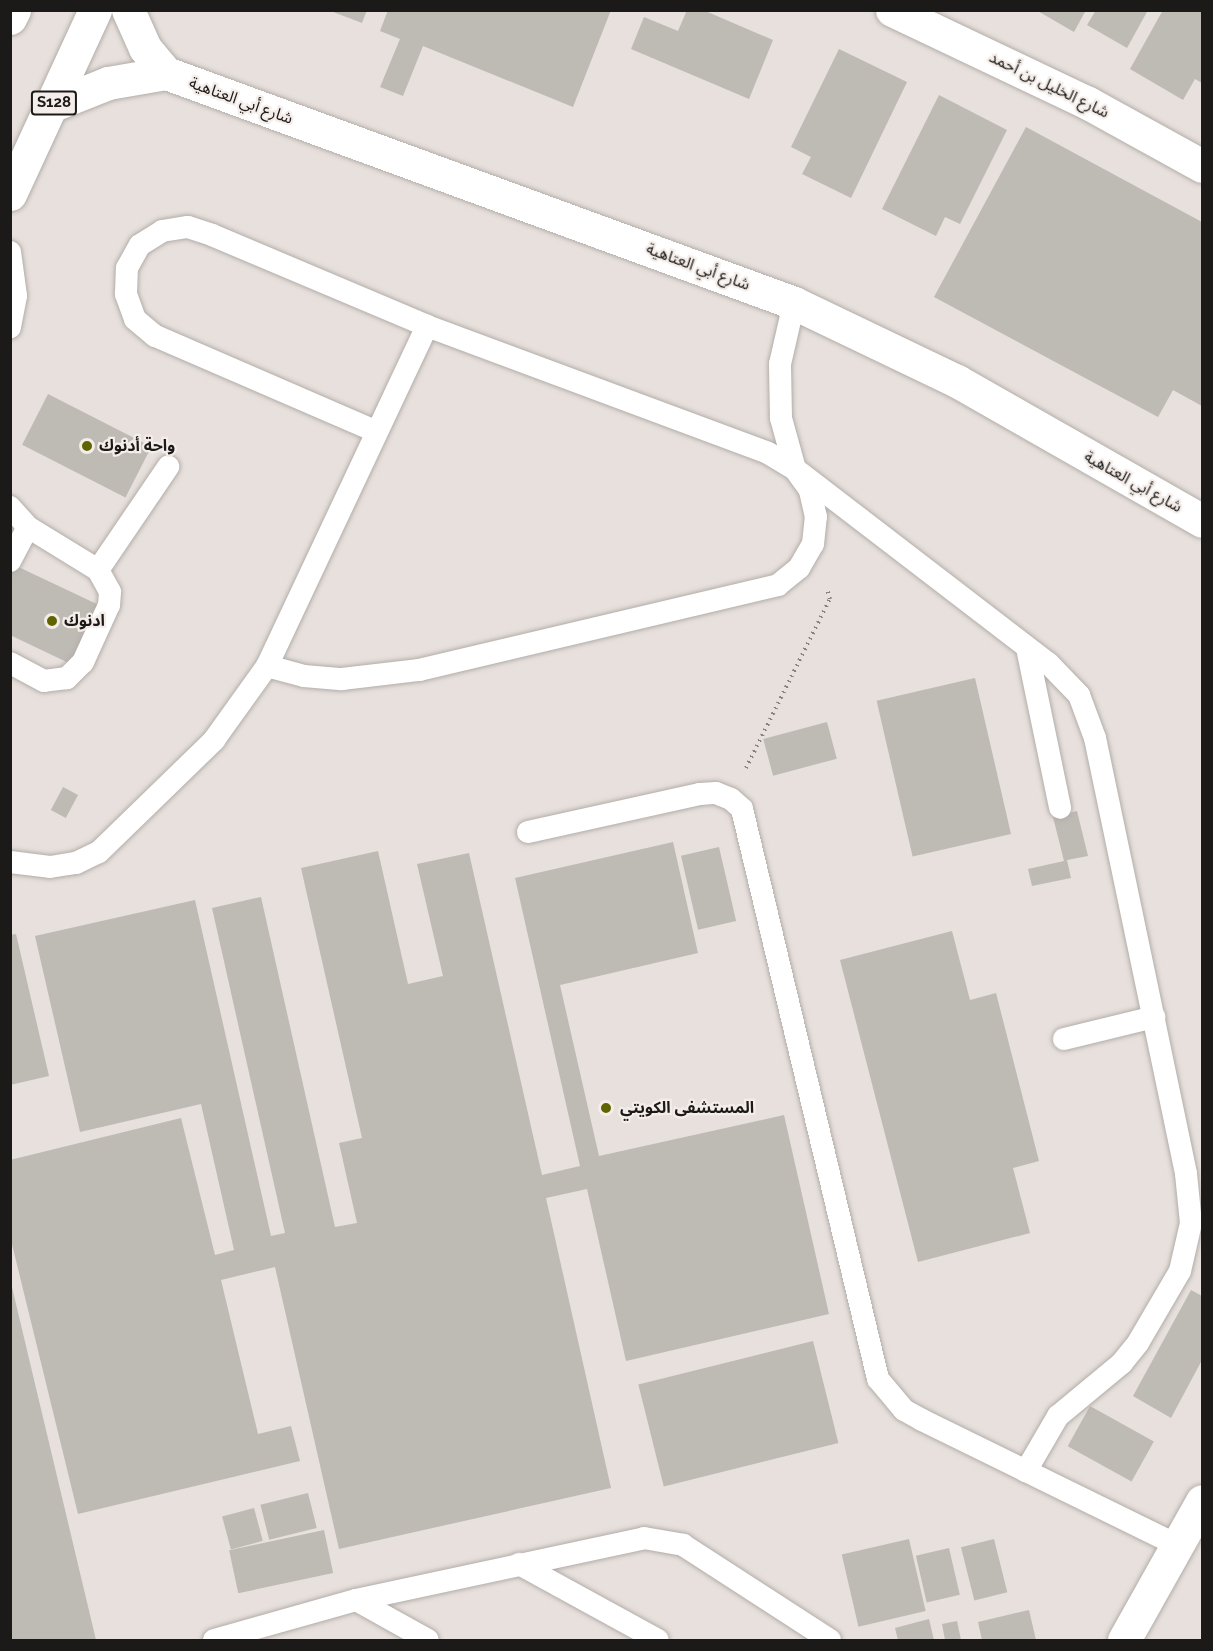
<!DOCTYPE html>
<meta charset="utf-8">
<style>
body{margin:0}
#map{position:relative;width:1213px;height:1651px;overflow:hidden;background:#e7e0dc;font-family:Raleway,"Noto Sans Arabic",sans-serif}
div>[style]{position:absolute}
[style*='--x']{left:calc(var(--x)*1px);top:calc(var(--y)*1px);width:calc(var(--w)*1px);rotate:calc(var(--a)*1deg)}
.building>*{inset:0;background:#bebab4;transform-origin:0 0}
.path>*{height:4px;margin-top:-2px;transform-origin:0;background:repeating-linear-gradient(90deg,#85817d 0 1.5px,transparent 0 6px)}
.roads{filter:drop-shadow(0 0 2px #b3ada9) drop-shadow(0 0 2px #b3ada9)}
.lane>*{height:22px;margin:-11px;padding:0 11px;transform-origin:11px;border-radius:11px;background:#fff}
.street>*{height:33px;margin:-16.5px;padding:0 16.5px;transform-origin:16.5px;border-radius:16.5px;background:#fff}
.primary>*{height:33px;margin:-16.5px;padding:0 16.5px;transform-origin:16.5px;border-radius:16.5px;background:#fff}
.dots>*{width:16px;height:16px;translate:-50% -50%;box-sizing:border-box;border:3px solid #f4ede9;border-radius:50%}
span{translate:-50% -50%;white-space:nowrap;text-align:center;line-height:1.15;-webkit-text-stroke:4.5px #f4ede9;paint-order:stroke}
.shield-label span{padding:2px 4px;background:#f4ede9;border:2px solid;border-radius:4px;-webkit-text-stroke-width:0}
.shield-label{font-size:15px;color:#1c1a18;font-weight:700}
.street-label{font-size:16px;color:#1c1a18}
.poi-label{font-size:16px;color:#1c1a18;font-weight:700}
.left{translate:0 -50%;text-align:left}
.frame{position:absolute;inset:0;border:12px solid #1c1a18;pointer-events:none}
</style>
<div id="map">
<div class="building">
<i style="clip-path:polygon(328px 10px,367px 10px,362px 23px)"></i>
<i style="clip-path:polygon(388px 10px,611px 10px,573px 107px,423px 46px,403px 96px,380px 87px,400px 39px,380px 31px)"></i>
<i style="clip-path:polygon(687px 10px,703px 10px,773px 40px,749px 99px,631px 49px,644px 17px,678px 31px)"></i>
<i style="clip-path:polygon(1036px 10px,1086px 10px,1074px 32px)"></i>
<i style="clip-path:polygon(1096px 10px,1148px 10px,1127px 48px,1087px 25px)"></i>
<i style="clip-path:polygon(1163px 10px,1202px 10px,1202px 83px,1195px 79px,1183px 100px,1130px 69px)"></i>
<i style="clip-path:polygon(839px 49px,907px 82px,851px 198px,802px 174px,811px 157px,791px 147px)"></i>
<i style="clip-path:polygon(939px 95px,1007px 130px,960px 224px,945px 217px,936px 236px,882px 209px)"></i>
<i style="clip-path:polygon(1026px 127px,1202px 222px,1202px 406px,1173px 390px,1158px 417px,934px 297px)"></i>
<i style="left:48px;top:394px;width:116px;height:57px;rotate:27deg"></i>
<i style="clip-path:polygon(10px 563px,101px 606px,73px 665px,10px 635px)"></i>
<i style="left:975px;top:678px;width:160px;height:101px;rotate:77deg"></i>
<i style="left:827px;top:722px;width:38px;height:66px;rotate:75deg"></i>
<i style="left:63px;top:787px;width:17px;height:26px;rotate:28deg"></i>
<i style="clip-path:polygon(1077px 811px,1088px 856px,1067px 860px,1071px 878px,1032px 886px,1028px 869px,1064px 861px,1053px 817px)"></i>
<i style="clip-path:polygon(673px 842px,698px 953px,560px 985px,599px 1156px,784px 1115px,829px 1314px,626px 1361px,587px 1189px,546px 1198px,611px 1488px,339px 1549px,275px 1267px,221px 1280px,258px 1434px,291px 1426px,300px 1461px,78px 1514px,10px 1236px,10px 1160px,181px 1118px,215px 1255px,234px 1250px,201px 1104px,80px 1132px,35px 936px,195px 900px,271px 1236px,285px 1233px,212px 908px,261px 897px,335px 1227px,357px 1223px,339px 1143px,362px 1138px,301px 868px,378px 851px,408px 984px,443px 976px,417px 864px,469px 853px,542px 1175px,580px 1166px,515px 878px)"></i>
<i style="left:719px;top:847px;width:76px;height:39px;rotate:77deg"></i>
<i style="clip-path:polygon(952px 931px,970px 1000px,996px 993px,1039px 1161px,1013px 1168px,1030px 1233px,918px 1262px,840px 960px)"></i>
<i style="clip-path:polygon(16px 934px,49px 1076px,10px 1085px,10px 935px)"></i>
<i style="clip-path:polygon(10px 1283px,11px 1283px,96px 1640px,10px 1640px)"></i>
<i style="clip-path:polygon(1191px 1290px,1202px 1296px,1202px 1360px,1171px 1418px,1133px 1396px)"></i>
<i style="left:813px;top:1341px;width:105px;height:180px;rotate:76deg"></i>
<i style="left:1090px;top:1406px;width:73px;height:46px;rotate:29deg"></i>
<i style="left:308px;top:1493px;width:36px;height:49px;rotate:76deg"></i>
<i style="left:254px;top:1508px;width:34px;height:33px;rotate:75deg"></i>
<i style="left:324px;top:1530px;width:44px;height:97px;rotate:78deg"></i>
<i style="left:909px;top:1539px;width:74px;height:69px;rotate:77deg"></i>
<i style="left:994px;top:1539px;width:55px;height:34px;rotate:76deg"></i>
<i style="left:949px;top:1548px;width:48px;height:34px;rotate:77deg"></i>
<i style="clip-path:polygon(1029px 1610px,1036px 1640px,982px 1640px,978px 1622px)"></i>
<i style="clip-path:polygon(929px 1619px,934px 1640px,898px 1640px,895px 1628px)"></i>
<i style="clip-path:polygon(957px 1621px,961px 1640px,945px 1640px,942px 1624px)"></i>
</div>
<div class="path">
<i style="--x:746;--y:768;--w:189;--a:-63.6"></i>
<i style="--x:830;--y:599;--w:10;--a:-107"></i>
</div>
<div class="roads">
<div class="lane">
<i style="--x:10;--y:252;--w:44;--a:82.2"></i>
<i style="--x:16;--y:296;--w:32;--a:101"></i>
<i style="--x:375;--y:431;--w:240;--a:-156.6"></i>
<i style="--x:155;--y:336;--w:26;--a:-140"></i>
<i style="--x:135;--y:319;--w:27;--a:-110"></i>
<i style="--x:126;--y:294;--w:26;--a:-88"></i>
<i style="--x:127;--y:268;--w:26;--a:-61"></i>
<i style="--x:140;--y:245;--w:26;--a:-32"></i>
<i style="--x:162;--y:231;--w:26;--a:-9"></i>
<i style="--x:188;--y:227;--w:25;--a:18"></i>
<i style="--x:212;--y:235;--w:233;--a:22.9"></i>
<i style="--x:427;--y:326;--w:364;--a:20.4"></i>
<i style="--x:768;--y:453;--w:31;--a:31"></i>
<i style="--x:795;--y:469;--w:319;--a:37.5"></i>
<i style="--x:1048;--y:663;--w:45;--a:45.9"></i>
<i style="--x:1079;--y:695;--w:46;--a:69.6"></i>
<i style="--x:1095;--y:738;--w:445;--a:78.2"></i>
<i style="--x:1186;--y:1174;--w:49;--a:84.2"></i>
<i style="--x:1191;--y:1223;--w:49;--a:102.9"></i>
<i style="--x:1180;--y:1271;--w:83;--a:120.3"></i>
<i style="--x:1138;--y:1343;--w:26;--a:129"></i>
<i style="--x:1122;--y:1363;--w:83;--a:140.4"></i>
<i style="--x:1058;--y:1416;--w:64;--a:120.2"></i>
<i style="--x:10;--y:507;--w:27;--a:48"></i>
<i style="--x:28;--y:527;--w:82;--a:31.6"></i>
<i style="--x:98;--y:570;--w:25;--a:61"></i>
<i style="--x:110;--y:592;--w:13;--a:94"></i>
<i style="--x:109;--y:605;--w:63;--a:114.5"></i>
<i style="--x:83;--y:662;--w:23;--a:135"></i>
<i style="--x:67;--y:678;--w:23;--a:173"></i>
<i style="--x:44;--y:681;--w:38;--a:-152"></i>
<i style="--x:10;--y:561;--w:38;--a:-62"></i>
<i style="--x:98;--y:570;--w:125;--a:-55.8"></i>
<i style="--x:1027;--y:648;--w:163;--a:78.3"></i>
<i style="--x:267;--y:666;--w:38;--a:15"></i>
<i style="--x:304;--y:676;--w:38;--a:5"></i>
<i style="--x:342;--y:679;--w:78;--a:-6.7"></i>
<i style="--x:419;--y:670;--w:369;--a:-13.3"></i>
<i style="--x:778;--y:585;--w:27;--a:-39"></i>
<i style="--x:799;--y:568;--w:28;--a:-60"></i>
<i style="--x:813;--y:544;--w:27;--a:-84"></i>
<i style="--x:816;--y:517;--w:28;--a:-103"></i>
<i style="--x:810;--y:490;--w:26;--a:-126"></i>
<i style="--x:795;--y:469;--w:53;--a:-105.4"></i>
<i style="--x:781;--y:418;--w:54;--a:-91.1"></i>
<i style="--x:780;--y:364;--w:63;--a:-77.1"></i>
<i style="--x:528;--y:832;--w:176;--a:-12.5"></i>
<i style="--x:700;--y:794;--w:16;--a:-4"></i>
<i style="--x:716;--y:793;--w:16;--a:22"></i>
<i style="--x:731;--y:799;--w:15;--a:42"></i>
<i style="--x:742;--y:809;--w:586;--a:76.58"></i>
<i style="--x:878;--y:1379;--w:40;--a:50"></i>
<i style="--x:904;--y:1410;--w:21;--a:29"></i>
<i style="--x:922;--y:1420;--w:284;--a:26.1"></i>
<i style="--x:10;--y:862;--w:40;--a:7.1"></i>
<i style="--x:50;--y:867;--w:26;--a:-9"></i>
<i style="--x:76;--y:863;--w:25;--a:-26"></i>
<i style="--x:99;--y:852;--w:161;--a:-44.2"></i>
<i style="--x:214;--y:740;--w:91;--a:-54.4"></i>
<i style="--x:267;--y:666;--w:376;--a:-64.8"></i>
<i style="--x:1064;--y:1039;--w:93;--a:-13.7"></i>
<i style="--x:519;--y:1564;--w:158;--a:28.7"></i>
<i style="--x:356;--y:1600;--w:82;--a:29.1"></i>
<i style="--x:214;--y:1640;--w:148;--a:-15.7"></i>
<i style="--x:356;--y:1600;--w:295;--a:-12.1"></i>
<i style="--x:644;--y:1538;--w:40;--a:10"></i>
<i style="--x:683;--y:1545;--w:175;--a:32.9"></i>
</div>
<div class="street">
<i style="--x:128;--y:10;--w:42;--a:65.9"></i>
<i style="--x:145;--y:48;--w:33;--a:50"></i>
<i style="--x:892;--y:10;--w:217;--a:25.4"></i>
<i style="--x:1088;--y:103;--w:130;--a:28.9"></i>
<i style="--x:53;--y:105;--w:59;--a:-21.8"></i>
<i style="--x:108;--y:83;--w:59;--a:-9.8"></i>
<i style="--x:166;--y:73;--w:669;--a:20.11"></i>
<i style="--x:794;--y:303;--w:181;--a:25.6"></i>
<i style="--x:957;--y:381;--w:282;--a:29.7"></i>
<i style="--x:1124;--y:1640;--w:159;--a:-60.7"></i>
</div>
<div class="primary">
<i style="--x:10;--y:18;--w:9;--a:-63"></i>
<i style="--x:10;--y:194;--w:203;--a:-65.2"></i>
</div>
</div>
<div class="dots">
<i style="left:87px;top:446px;background:#606400"></i>
<i style="left:52px;top:621px;background:#606400"></i>
<i style="left:606px;top:1108px;background:#606400"></i>
</div>
<div class="shield-label">
<span style="left:54px;top:103px">S128</span>
</div>
<div class="street-label">
<span style="left:1049px;top:85px;rotate:26deg">شارع الخليل بن أحمد</span>
<span style="left:241px;top:101px;rotate:20deg">شارع أبي العتاهية</span>
<span style="left:698px;top:267px;rotate:20deg">شارع أبي العتاهية</span>
<span style="left:1133px;top:482px;rotate:29deg">شارع أبي العتاهية</span>
</div>
<div class="poi-label">
<span class="left" style="left:99px;top:446px">واحة أدنوك</span>
<span class="left" style="left:64px;top:621px">ادنوك</span>
<span class="left" style="left:620px;top:1108px">المستشفى الكويتي</span>
</div>
<div class="frame"></div>
</div>
